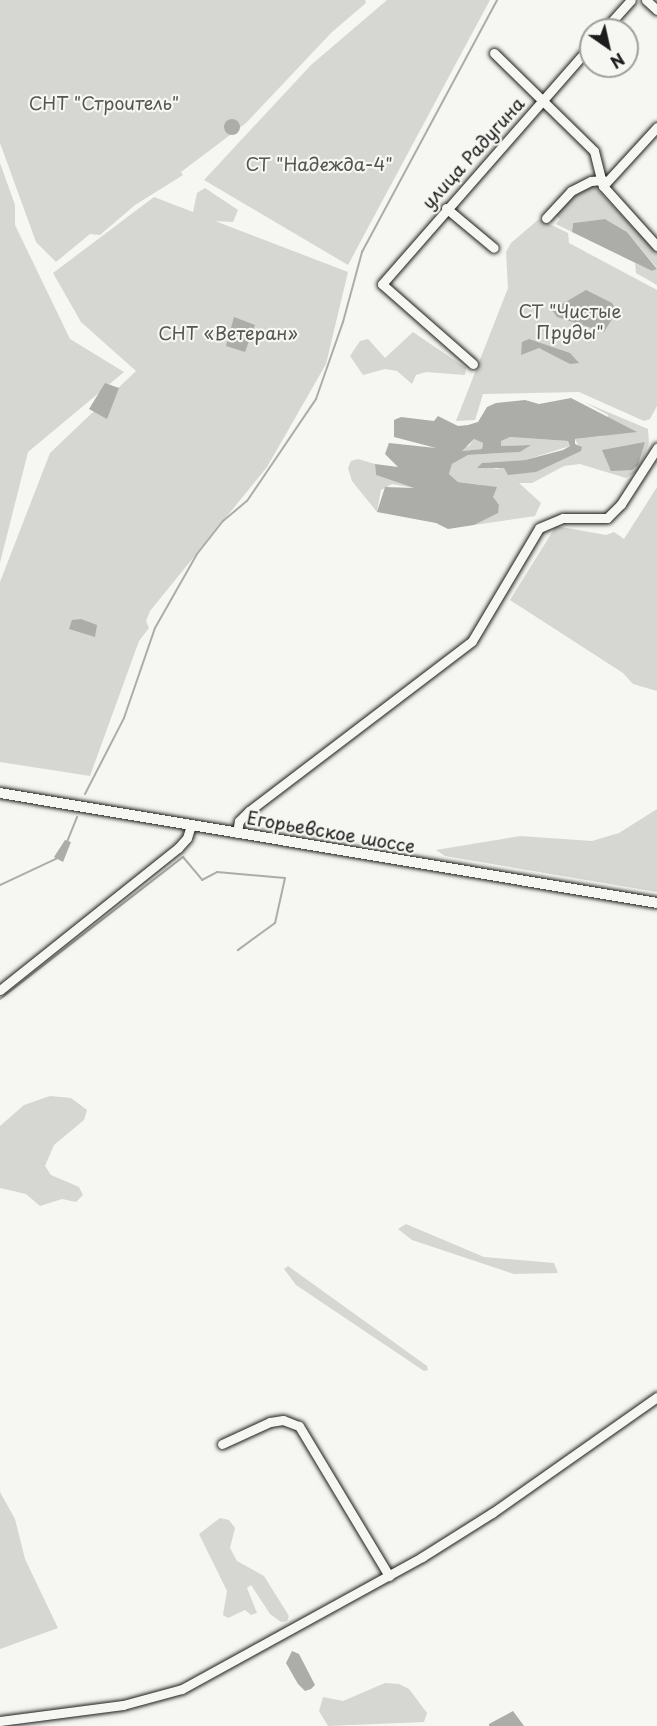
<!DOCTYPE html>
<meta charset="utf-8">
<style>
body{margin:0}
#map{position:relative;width:657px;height:1726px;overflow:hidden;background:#f6f6f2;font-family:"Playpen Sans",sans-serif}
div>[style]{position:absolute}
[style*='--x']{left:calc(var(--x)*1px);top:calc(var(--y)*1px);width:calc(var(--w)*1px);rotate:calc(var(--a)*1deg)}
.green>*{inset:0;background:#d6d6d2}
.water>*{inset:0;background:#acaca9}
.round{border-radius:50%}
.stream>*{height:2px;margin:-1px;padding:0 1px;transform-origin:1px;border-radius:1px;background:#acaca9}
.roads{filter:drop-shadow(0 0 2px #1c1c1c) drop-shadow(0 0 2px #1c1c1c)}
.minor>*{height:9px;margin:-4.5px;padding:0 4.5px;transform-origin:4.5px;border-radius:4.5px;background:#f6f6f2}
.major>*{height:10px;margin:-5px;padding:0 5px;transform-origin:5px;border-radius:5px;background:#f6f6f2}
span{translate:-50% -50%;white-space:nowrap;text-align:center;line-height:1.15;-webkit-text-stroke:4.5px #f6f6f2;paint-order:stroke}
.park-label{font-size:18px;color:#545453}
.street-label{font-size:18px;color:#1c1c1c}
.north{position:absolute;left:579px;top:18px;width:60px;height:60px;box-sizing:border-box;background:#f6f6f2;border:2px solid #9f9f9c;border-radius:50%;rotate:146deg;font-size:16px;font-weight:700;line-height:24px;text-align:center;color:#1c1c1c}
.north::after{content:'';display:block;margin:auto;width:21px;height:27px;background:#1c1c1c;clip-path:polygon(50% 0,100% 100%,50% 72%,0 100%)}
</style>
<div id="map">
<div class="green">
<i style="clip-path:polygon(0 0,365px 0,366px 3px,332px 32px,246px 123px,181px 172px,183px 175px,135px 205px,100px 235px,90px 234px,56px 262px,36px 242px,0 143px)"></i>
<i style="clip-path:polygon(387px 0,490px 0,348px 265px,204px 180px,311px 65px)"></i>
<i style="clip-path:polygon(0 163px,15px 205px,15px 225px,70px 339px,124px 372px,28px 452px,0 563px)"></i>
<i style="clip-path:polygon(591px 183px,657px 253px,657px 268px,627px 232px,605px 219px,573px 223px,572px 232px,556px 224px,560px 219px,553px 213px)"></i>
<i style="clip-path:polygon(205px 188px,238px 210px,233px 222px,215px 221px,348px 272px,326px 364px,267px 467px,150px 611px,146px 621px,149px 628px,139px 641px,90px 776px,0 762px,0 582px,50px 453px,136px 371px,81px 322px,53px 273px,154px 197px,193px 212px,197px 193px)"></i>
<i style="clip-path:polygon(539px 219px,568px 233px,569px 243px,657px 290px,657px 406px,650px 419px,644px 421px,579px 392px,483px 394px,475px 420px,456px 421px,508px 288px,506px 252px,511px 243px)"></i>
<i style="clip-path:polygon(635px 263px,652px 271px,657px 269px,657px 285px,636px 273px)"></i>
<i style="clip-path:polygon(413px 332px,466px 368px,465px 375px,426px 372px,416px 375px,412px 384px,397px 371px,385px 369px,363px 375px,350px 356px,360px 341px,368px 339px,385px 358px)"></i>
<i style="clip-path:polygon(584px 402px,648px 429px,649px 443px,638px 471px,626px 478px,580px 464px,564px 466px,532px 483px,519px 483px,541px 503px,535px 516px,474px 525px,492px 515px,483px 485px,458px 482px,449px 474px,452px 464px,468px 455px,520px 452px,530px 445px,501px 446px,500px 441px,510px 437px,568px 441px,570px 446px,525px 460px,482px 463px,496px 469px,581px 451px,575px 439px,604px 436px,608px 415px)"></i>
<i style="clip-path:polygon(474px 439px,483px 443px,482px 449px,463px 451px,461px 448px,469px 446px)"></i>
<i style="clip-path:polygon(358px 459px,375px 464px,376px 475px,414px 488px,392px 484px,381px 490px,377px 512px,352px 481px,348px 468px,351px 461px)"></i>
<i style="clip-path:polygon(657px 487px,657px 691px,633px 684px,623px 673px,510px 600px,556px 526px,606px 535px,614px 532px,624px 539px)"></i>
<i style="clip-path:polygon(657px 809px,657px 892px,445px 856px,436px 850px,520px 836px,592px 841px,619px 833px)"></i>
<i style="clip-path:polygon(50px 1096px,71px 1098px,87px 1110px,84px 1120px,54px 1145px,45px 1166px,51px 1175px,79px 1187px,83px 1195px,76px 1202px,62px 1199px,40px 1206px,26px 1194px,0 1188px,0 1126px,24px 1105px)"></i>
<i style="clip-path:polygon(406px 1224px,484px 1257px,554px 1263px,558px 1273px,514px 1274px,412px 1240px,398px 1229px)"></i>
<i style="clip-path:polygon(288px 1266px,427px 1366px,428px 1370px,424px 1371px,296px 1285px,284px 1269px)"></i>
<i style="clip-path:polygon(0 1492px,15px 1519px,25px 1559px,58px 1628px,0 1649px)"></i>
<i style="clip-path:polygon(220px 1518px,229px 1520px,235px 1528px,230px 1548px,237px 1561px,264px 1576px,289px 1616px,287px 1621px,281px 1622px,270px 1614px,251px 1585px,247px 1588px,257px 1613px,251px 1615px,245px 1610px,228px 1618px,223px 1615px,227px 1591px,199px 1534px)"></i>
<i style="clip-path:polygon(385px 1683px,399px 1684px,409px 1689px,427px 1713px,424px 1722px,328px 1726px,319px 1711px,323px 1697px,343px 1701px)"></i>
</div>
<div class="water">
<i class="round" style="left:224px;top:119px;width:16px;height:16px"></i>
<i style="clip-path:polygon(605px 219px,627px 232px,657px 269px,652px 271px,572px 232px,573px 223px)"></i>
<i style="clip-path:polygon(586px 290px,612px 303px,617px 311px,604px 332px,557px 317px,552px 310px)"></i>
<i style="clip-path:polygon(234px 317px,255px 325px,245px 352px,226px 346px)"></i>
<i style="clip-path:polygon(529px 339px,570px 353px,579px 363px,570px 364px,539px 348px,521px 355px,522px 342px)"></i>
<i style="clip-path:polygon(105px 383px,119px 388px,107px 419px,89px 409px)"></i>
<i style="clip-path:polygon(evenodd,571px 398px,637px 432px,575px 439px,575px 444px,582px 447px,581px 451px,536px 472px,508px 475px,504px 468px,477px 468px,482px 463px,525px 460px,563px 450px,570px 446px,568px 441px,510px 437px,501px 441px,501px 446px,531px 445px,520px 452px,468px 455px,452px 464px,449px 474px,458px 482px,497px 487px,493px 497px,499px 505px,498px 513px,474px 525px,448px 529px,436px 523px,377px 512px,385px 487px,414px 488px,376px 475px,375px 464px,398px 467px,385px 454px,389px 443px,436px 448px,394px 437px,394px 420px,401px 417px,434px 421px,438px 416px,458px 426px,468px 425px,478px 422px,487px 407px,496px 403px,525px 400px,539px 404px,571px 398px,474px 439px,483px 443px,482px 449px,462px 451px,474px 439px)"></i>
<i style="clip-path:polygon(645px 442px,638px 465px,632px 470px,611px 471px,602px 450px)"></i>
<i style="clip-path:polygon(81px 619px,97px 625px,95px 637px,69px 629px,72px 620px)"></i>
<i style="clip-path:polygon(65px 840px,71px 842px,63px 862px,54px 857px)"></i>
<i style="clip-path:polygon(292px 1651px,299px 1654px,315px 1685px,311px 1689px,305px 1691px,298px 1684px,286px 1663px)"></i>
<i style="clip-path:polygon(513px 1711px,524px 1726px,489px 1726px,489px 1724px)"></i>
</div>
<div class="stream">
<i style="--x:85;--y:794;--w:85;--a:-62.8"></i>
<i style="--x:124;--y:718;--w:95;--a:-71"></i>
<i style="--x:155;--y:628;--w:85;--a:-60.4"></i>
<i style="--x:197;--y:554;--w:42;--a:-51.8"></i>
<i style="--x:223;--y:521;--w:31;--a:-40"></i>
<i style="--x:247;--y:501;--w:123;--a:-55.9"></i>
<i style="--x:316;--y:399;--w:82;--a:-70.7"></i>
<i style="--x:343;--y:322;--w:73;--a:-74.8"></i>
<i style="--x:362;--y:252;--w:286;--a:-61.8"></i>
<i style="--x:67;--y:842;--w:27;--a:-68"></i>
<i style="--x:0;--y:885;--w:64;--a:-25"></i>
<i style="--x:0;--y:999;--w:232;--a:-37.8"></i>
<i style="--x:183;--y:857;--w:30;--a:50"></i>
<i style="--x:202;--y:880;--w:17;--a:-28"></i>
<i style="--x:217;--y:872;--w:68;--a:5"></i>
<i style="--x:285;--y:878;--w:46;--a:102.5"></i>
<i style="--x:275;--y:923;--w:46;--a:143.9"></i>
</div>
<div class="roads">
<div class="minor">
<i style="--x:646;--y:0;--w:15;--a:42"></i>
<i style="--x:604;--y:30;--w:40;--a:-48"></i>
<i style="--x:494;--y:53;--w:140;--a:44.4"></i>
<i style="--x:594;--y:151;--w:36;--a:76"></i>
<i style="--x:603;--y:186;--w:81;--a:48"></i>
<i style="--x:603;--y:186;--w:80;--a:-47.5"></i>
<i style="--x:446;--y:208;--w:62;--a:39.8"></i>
<i style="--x:546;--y:218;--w:37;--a:-47"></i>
<i style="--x:571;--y:191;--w:22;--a:-27"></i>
<i style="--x:591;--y:181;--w:12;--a:-5"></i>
<i style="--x:473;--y:364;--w:121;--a:-138.7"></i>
<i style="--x:382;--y:284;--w:317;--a:-48.8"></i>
<i style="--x:237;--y:833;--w:12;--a:-81"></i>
<i style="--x:239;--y:821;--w:14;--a:-45"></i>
<i style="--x:249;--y:811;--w:280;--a:-37.3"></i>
<i style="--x:472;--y:641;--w:131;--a:-59.3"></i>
<i style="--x:539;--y:528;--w:26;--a:-23"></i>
<i style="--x:563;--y:518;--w:44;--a:0"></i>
<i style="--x:607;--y:518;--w:20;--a:-45"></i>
<i style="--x:621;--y:504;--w:67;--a:-57.3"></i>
<i style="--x:0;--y:990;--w:228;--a:-38.6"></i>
<i style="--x:178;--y:848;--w:13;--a:-48"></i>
<i style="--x:187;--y:838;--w:14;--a:-73"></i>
<i style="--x:222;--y:1444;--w:53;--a:-24.6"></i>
<i style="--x:270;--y:1422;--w:13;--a:-9"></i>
<i style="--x:283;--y:1420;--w:17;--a:21"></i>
<i style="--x:299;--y:1426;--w:175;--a:59"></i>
<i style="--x:0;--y:1721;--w:124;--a:-7.4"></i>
<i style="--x:123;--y:1705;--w:61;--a:-15.2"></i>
<i style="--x:182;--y:1689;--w:274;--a:-28.8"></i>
<i style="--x:422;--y:1557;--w:83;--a:-32.2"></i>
<i style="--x:492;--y:1513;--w:202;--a:-35.1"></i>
</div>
<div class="major">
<i style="--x:0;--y:793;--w:666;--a:9.5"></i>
</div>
</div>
<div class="park-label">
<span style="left:104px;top:103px">СНТ "Строитель"</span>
<span style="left:319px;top:164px">СТ "Надежда-4"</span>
<span style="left:570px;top:322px">СТ "Чистые<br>Пруды"</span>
<span style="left:228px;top:333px">СНТ «Ветеран»</span>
</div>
<div class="street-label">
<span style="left:473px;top:153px;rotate:-48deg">улица Радугина</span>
<span style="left:331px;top:832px;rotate:10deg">Егорьевское шоссе</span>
</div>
<div class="north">N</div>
</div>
